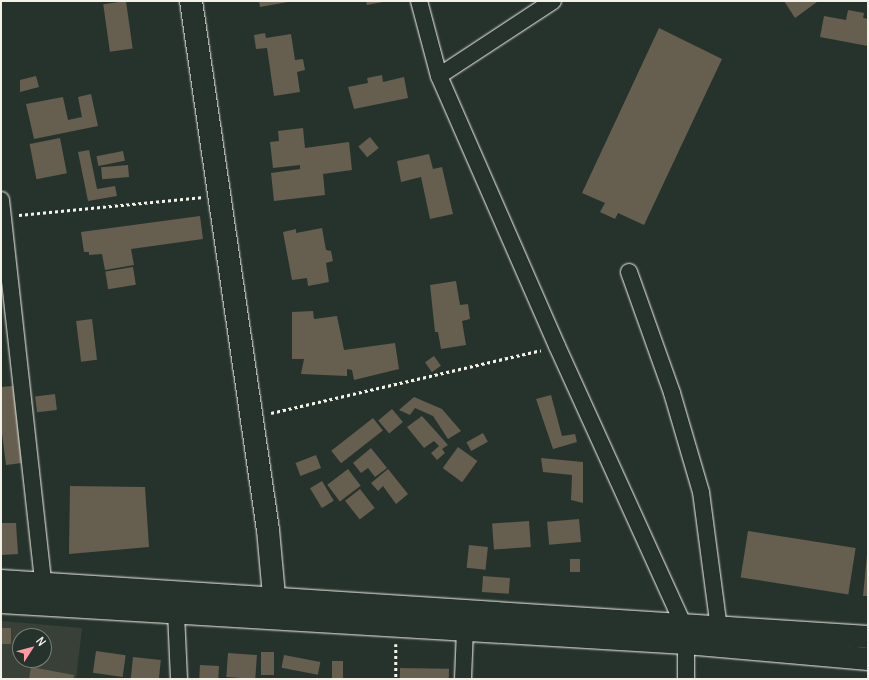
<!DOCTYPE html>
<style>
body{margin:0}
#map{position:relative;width:869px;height:680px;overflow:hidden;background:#26332d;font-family:Delius,sans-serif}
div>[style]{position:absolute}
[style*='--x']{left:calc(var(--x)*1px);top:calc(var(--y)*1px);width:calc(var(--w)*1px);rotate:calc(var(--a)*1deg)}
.built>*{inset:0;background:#394037}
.building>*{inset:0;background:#665e4f;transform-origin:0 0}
.path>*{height:2.5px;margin-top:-1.25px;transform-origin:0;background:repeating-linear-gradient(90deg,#f4f1e8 0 3px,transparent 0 6px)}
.roads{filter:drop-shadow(0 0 1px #f4f1e8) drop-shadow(0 0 1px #f4f1e8)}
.street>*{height:16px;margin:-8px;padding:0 8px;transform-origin:8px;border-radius:8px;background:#26332d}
.secondary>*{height:22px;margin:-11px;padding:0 11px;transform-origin:11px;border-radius:11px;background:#26332d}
.highway>*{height:22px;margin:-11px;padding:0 11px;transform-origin:11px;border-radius:11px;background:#26332d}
span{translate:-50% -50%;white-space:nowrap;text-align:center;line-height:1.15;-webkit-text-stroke:3.5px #26332d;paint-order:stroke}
.frame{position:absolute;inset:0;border:2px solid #f4f1e8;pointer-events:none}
.north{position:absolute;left:12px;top:628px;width:40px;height:40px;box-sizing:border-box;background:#26332d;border:1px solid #787f78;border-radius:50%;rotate:54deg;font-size:11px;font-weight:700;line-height:16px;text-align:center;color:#f4f1e8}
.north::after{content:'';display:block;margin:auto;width:14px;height:18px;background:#ff9aa2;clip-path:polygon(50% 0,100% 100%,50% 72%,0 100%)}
</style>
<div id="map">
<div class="built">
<i style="clip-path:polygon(evenodd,1px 621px,82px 628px,76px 679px,1px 679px,1px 621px,20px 636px,44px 636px,44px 660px,20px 660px,20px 636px)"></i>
</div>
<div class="building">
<i style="left:126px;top:1px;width:48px;height:23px;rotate:82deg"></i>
<i style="clip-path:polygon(259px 1px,288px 1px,288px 2px,260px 7px)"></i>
<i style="clip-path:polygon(366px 1px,383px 1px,383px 2px,367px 5px)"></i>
<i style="clip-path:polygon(784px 1px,816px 1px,817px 2px,795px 18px)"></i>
<i style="clip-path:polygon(848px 10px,864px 13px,863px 18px,868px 19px,868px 46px,820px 37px,824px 16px,846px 20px)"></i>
<i style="clip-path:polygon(659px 28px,722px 59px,644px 225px,618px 213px,615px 219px,600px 212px,605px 203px,582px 193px)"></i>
<i style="clip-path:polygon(265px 33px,266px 38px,291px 34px,295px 60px,303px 59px,305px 70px,297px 72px,300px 92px,274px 96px,267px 48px,256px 49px,254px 35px)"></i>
<i style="clip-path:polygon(382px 75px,383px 82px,404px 77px,408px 98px,354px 109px,348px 87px,368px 83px,367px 78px)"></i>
<i style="clip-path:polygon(36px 76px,39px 87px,20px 92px,20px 80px)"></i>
<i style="clip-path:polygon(91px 94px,98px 126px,34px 139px,26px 104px,63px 97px,68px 120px,82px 117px,78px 97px)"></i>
<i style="clip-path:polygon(303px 128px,305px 148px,349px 142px,352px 170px,323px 174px,325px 195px,274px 201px,271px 173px,300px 169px,300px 165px,273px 168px,270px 142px,279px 141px,278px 131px)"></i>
<i style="left:370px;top:137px;width:14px;height:15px;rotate:51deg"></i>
<i style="left:60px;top:138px;width:36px;height:31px;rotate:79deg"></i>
<i style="clip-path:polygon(89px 150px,97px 189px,115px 186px,117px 196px,88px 201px,78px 152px)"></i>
<i style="left:123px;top:151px;width:10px;height:27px;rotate:79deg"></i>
<i style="clip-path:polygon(429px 154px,433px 169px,442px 167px,453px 214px,430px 219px,421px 177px,401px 182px,397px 161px)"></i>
<i style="left:128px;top:165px;width:12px;height:27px;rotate:85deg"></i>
<i style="clip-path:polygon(200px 216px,203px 239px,131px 249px,134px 265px,105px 270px,102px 254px,89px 255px,89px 252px,84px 252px,81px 232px)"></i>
<i style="clip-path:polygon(322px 228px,326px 250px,331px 251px,333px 261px,326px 263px,329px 282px,308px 286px,307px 278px,292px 280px,283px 232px,296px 229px,296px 233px)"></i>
<i style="left:133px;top:267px;width:18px;height:28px;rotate:81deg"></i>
<i style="clip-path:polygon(456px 281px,460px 305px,468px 304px,470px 319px,462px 321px,466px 345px,441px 349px,438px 332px,435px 332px,430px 285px)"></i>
<i style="clip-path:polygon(313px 311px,314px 319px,337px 316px,344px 350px,395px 343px,399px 369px,354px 380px,352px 370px,347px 369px,347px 376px,301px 374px,304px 359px,292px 359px,292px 312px)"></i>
<i style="left:92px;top:319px;width:41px;height:16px;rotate:83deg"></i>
<i style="left:434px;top:356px;width:12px;height:11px;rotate:55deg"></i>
<i style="clip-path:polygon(13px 386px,22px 463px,6px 465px,1px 425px,1px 387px)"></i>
<i style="left:55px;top:394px;width:16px;height:20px;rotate:83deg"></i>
<i style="clip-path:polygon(551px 395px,562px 436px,575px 434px,577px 442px,553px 449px,536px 399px)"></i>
<i style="clip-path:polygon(414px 397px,442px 409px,461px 431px,448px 439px,433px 416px,415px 408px,410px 415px,399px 410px)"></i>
<i style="left:392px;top:409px;width:17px;height:18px;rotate:50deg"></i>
<i style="clip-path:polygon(422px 416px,448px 445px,442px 449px,445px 453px,437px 460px,431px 453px,439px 446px,434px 441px,424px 448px,407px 427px)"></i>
<i style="left:373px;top:418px;width:16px;height:53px;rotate:52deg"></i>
<i style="left:483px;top:433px;width:10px;height:19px;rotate:61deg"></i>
<i style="left:458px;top:447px;width:24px;height:26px;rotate:36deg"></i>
<i style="clip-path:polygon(371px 448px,387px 468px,375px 477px,368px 468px,361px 473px,353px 463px)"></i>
<i style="left:316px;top:455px;width:14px;height:22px;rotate:69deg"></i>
<i style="clip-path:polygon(541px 458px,583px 462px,583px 503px,571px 500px,572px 475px,543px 472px)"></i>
<i style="left:348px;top:469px;width:21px;height:26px;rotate:53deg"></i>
<i style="clip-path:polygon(388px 469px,408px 494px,396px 504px,383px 486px,378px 491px,371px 483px)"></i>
<i style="left:322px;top:481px;width:23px;height:14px;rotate:59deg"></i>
<i style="clip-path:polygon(70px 486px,145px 487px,149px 547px,69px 554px)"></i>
<i style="left:360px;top:489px;width:24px;height:19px;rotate:52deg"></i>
<i style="left:579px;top:519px;width:23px;height:32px;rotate:85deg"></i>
<i style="left:529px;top:521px;width:26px;height:37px;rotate:86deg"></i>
<i style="clip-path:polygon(1px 523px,16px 523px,18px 554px,1px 555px)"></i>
<i style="left:748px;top:531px;width:109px;height:47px;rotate:9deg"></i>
<i style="left:469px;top:545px;width:19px;height:23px;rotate:6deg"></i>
<i style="clip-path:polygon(867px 555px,868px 555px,868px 596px,863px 596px)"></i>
<i style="left:570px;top:559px;width:10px;height:13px"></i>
<i style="left:483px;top:576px;width:27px;height:16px;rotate:4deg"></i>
<i style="left:1px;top:628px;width:10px;height:16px"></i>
<i style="left:96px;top:651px;width:30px;height:22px;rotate:8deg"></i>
<i style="left:261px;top:652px;width:13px;height:23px"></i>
<i style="left:228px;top:653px;width:29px;height:24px;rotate:4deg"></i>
<i style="left:284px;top:655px;width:37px;height:13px;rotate:11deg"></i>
<i style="left:133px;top:657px;width:28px;height:21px;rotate:6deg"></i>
<i style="left:332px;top:661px;width:11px;height:18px"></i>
<i style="left:200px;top:665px;width:19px;height:14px;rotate:3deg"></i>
<i style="clip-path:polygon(31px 667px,74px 675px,73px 679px,29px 679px)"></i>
<i style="left:400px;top:668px;width:49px;height:11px;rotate:1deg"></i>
</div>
<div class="path">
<i style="--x:19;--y:215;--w:183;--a:-5.6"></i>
<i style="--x:271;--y:413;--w:277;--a:-13.1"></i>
<i style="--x:396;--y:644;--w:35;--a:90"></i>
</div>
<div class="roads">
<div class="street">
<i style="--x:419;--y:1;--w:78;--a:75.1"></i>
<i style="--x:553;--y:1;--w:136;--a:146.7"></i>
<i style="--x:439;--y:76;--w:295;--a:66.4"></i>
<i style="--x:557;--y:346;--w:307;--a:65.6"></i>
<i style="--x:1;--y:200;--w:385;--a:83.7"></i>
<i style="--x:629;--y:272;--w:128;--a:70.4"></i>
<i style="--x:672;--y:393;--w:103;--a:73.7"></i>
<i style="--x:701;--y:492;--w:137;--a:82.5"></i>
<i style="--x:176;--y:613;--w:66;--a:87.4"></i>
<i style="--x:463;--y:679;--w:49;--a:-87.7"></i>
<i style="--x:686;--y:679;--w:36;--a:-90"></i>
</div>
<div class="secondary">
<i style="--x:191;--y:1;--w:535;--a:81.72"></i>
<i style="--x:268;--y:530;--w:88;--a:84.8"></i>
</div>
<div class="highway">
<i style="--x:1;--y:581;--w:869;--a:3.7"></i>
<i style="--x:1;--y:602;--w:686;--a:3.43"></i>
<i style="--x:686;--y:643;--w:183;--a:5"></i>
</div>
</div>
<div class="frame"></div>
<div class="north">N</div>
</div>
